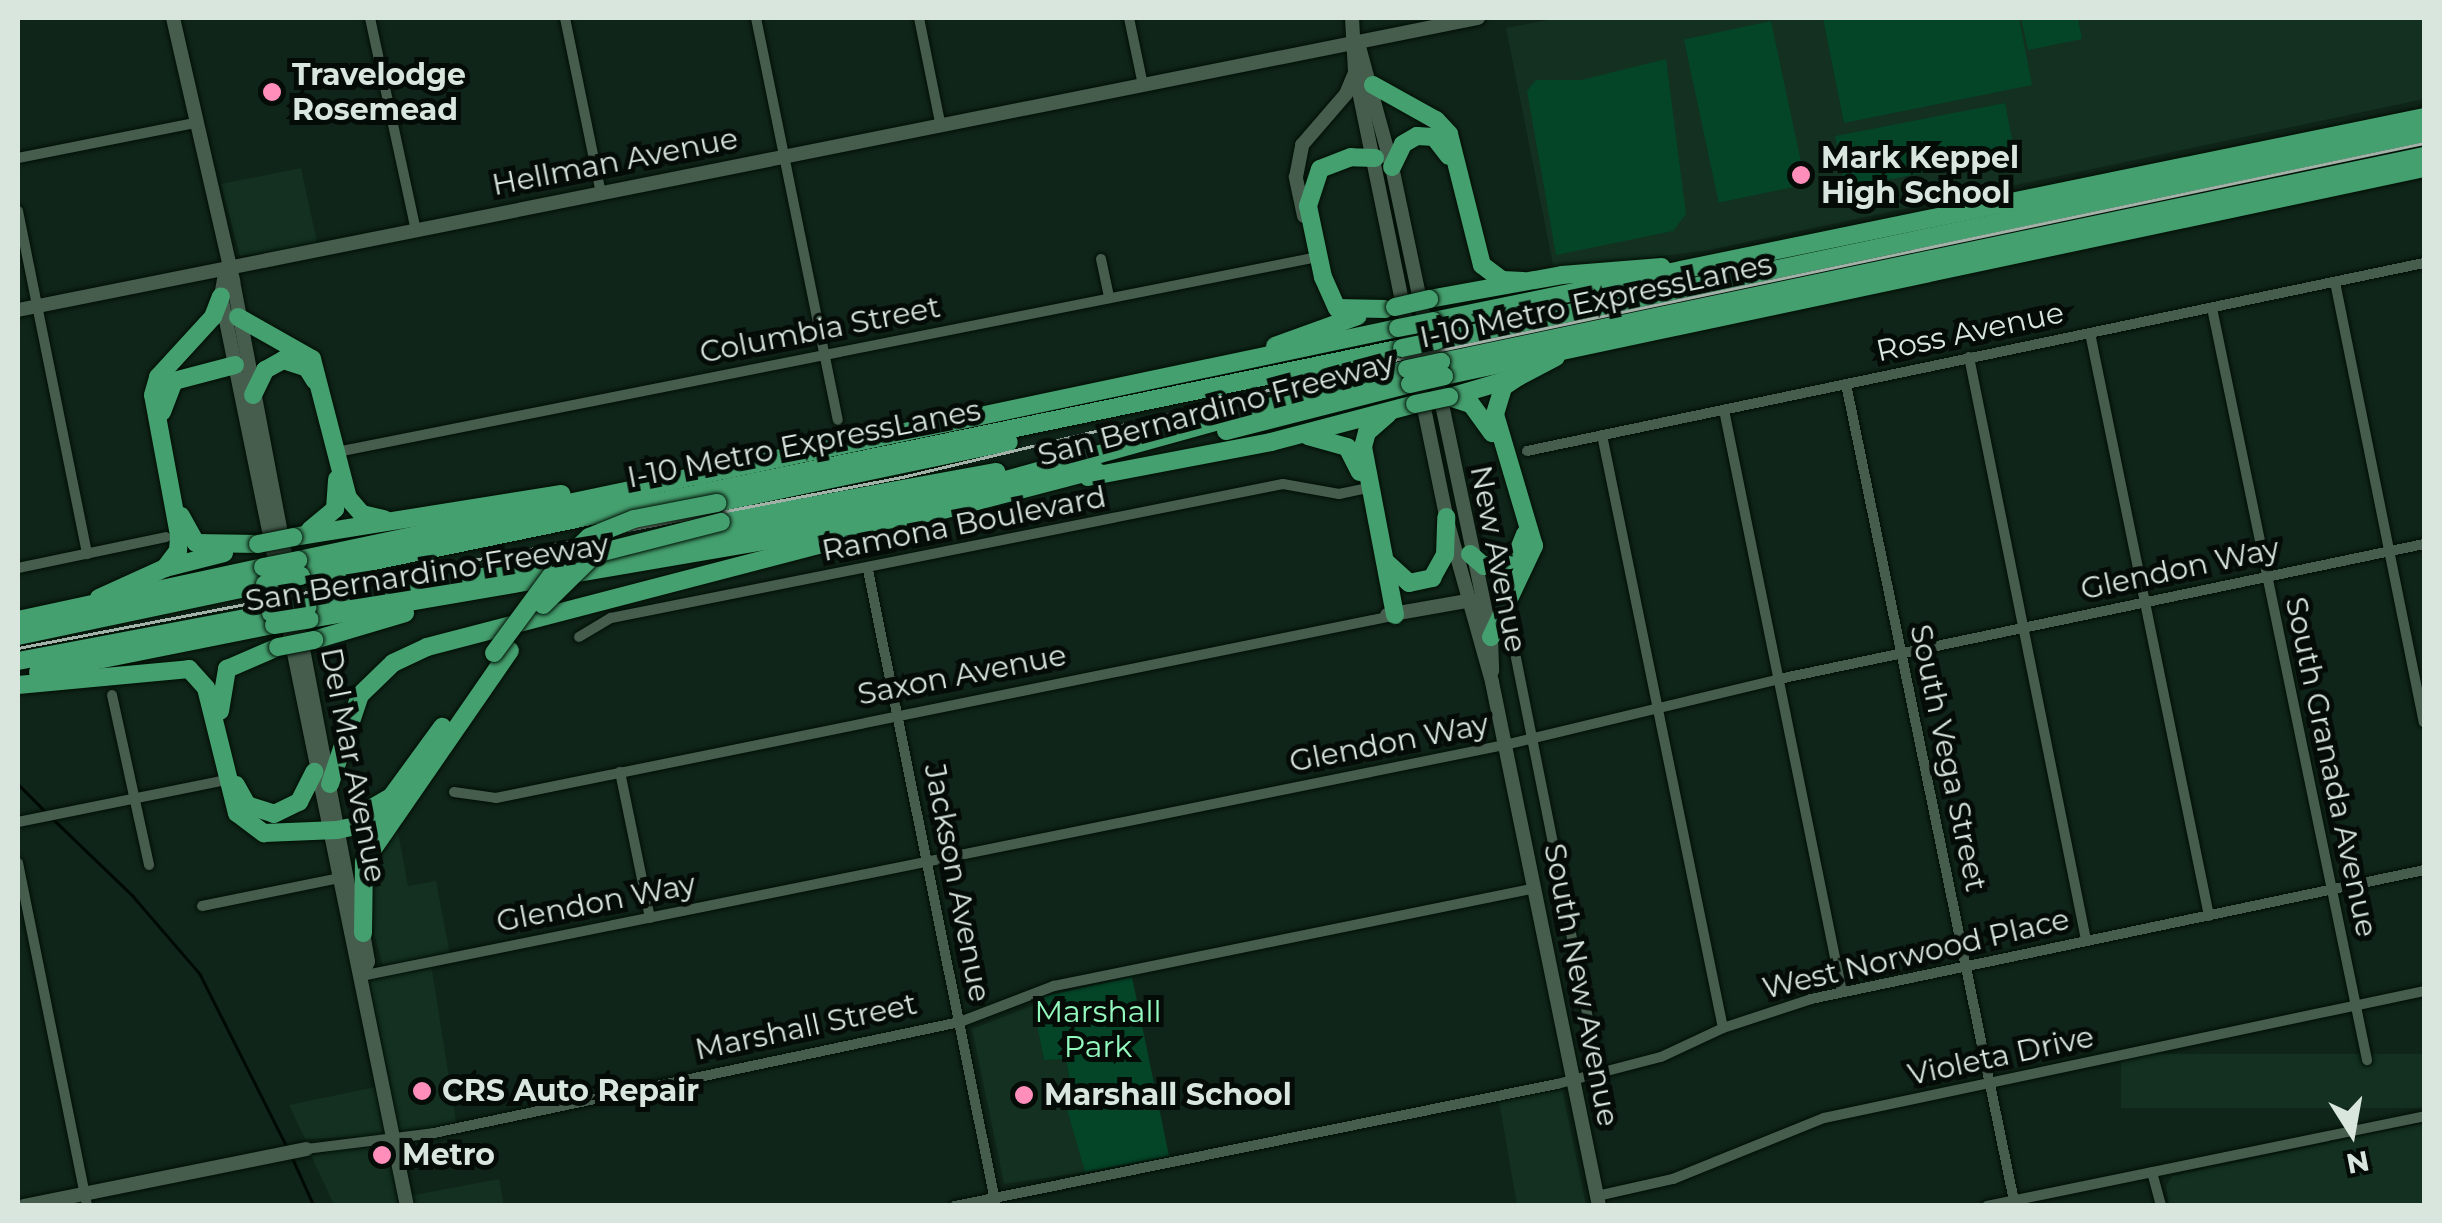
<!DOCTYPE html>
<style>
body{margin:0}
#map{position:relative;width:2442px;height:1223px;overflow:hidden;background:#102519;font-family:Montserrat,sans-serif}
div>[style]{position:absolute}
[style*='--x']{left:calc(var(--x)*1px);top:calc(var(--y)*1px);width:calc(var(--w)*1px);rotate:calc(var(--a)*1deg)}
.built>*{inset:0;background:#133020;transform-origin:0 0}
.green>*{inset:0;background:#044528;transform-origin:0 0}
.stream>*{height:2.5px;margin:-1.25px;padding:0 1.25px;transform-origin:1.25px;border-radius:1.25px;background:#010904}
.roads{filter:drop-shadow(0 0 2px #000e05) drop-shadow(0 0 2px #000e05)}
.street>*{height:10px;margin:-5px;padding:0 5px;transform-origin:5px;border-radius:5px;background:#465d4e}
.secondary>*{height:14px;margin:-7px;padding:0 7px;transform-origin:7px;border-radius:7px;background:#465d4e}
.highway>*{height:18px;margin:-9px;padding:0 9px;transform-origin:9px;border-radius:9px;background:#45a06f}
.rail>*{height:2.5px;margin:-1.25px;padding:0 1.25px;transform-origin:1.25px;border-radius:1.25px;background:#a3b2a9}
.bridges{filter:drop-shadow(0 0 2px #000e05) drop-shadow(0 0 2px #000e05)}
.highway-bridge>*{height:18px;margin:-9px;padding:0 9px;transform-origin:9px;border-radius:9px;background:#45a06f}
.dots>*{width:28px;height:28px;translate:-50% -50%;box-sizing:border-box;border:5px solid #050c07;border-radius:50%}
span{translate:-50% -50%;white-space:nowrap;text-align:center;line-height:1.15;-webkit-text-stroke:10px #050c07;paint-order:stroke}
.poi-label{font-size:30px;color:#d9e6de;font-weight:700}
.left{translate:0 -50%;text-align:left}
.street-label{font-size:30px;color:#d9e6de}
.park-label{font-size:30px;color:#95fabf}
.frame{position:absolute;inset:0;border:20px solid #d9e6de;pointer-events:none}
.north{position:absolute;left:2302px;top:1083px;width:100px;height:100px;-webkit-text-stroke:8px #050c07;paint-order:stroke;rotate:169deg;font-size:28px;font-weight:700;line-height:40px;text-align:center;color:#d9e6de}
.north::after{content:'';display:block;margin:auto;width:35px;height:45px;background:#d9e6de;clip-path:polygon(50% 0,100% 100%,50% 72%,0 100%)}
</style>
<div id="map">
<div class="built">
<i style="clip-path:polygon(1558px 18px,2424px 18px,2424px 99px,1709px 250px,1554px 270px,1506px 28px)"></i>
<i style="clip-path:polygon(301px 168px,318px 247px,240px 256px,221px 184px)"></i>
<i style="clip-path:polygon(397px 827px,408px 886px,436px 881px,450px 955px,383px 965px,369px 917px,369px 867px)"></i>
<i style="left:431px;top:964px;width:163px;height:68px;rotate:81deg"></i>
<i style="clip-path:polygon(1034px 1005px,1044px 1060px,1066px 1059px,1070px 1083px,1061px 1085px,1085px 1172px,1004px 1184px,972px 1029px)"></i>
<i style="left:2424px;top:1054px;width:54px;height:303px;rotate:90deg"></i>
<i style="clip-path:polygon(380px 1086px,390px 1135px,305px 1139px,289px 1105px)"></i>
<i style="clip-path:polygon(1562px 1089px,1586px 1205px,1517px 1205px,1499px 1101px)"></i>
<i style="clip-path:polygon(2424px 1123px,2424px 1205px,2169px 1205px,2166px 1186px,2172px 1176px)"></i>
<i style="clip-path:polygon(391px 1138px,405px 1205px,334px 1205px,311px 1155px)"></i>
<i style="clip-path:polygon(499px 1179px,504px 1205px,412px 1205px,409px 1196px)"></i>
</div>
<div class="green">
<i style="clip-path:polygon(1823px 18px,2019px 18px,2032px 85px,1844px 123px)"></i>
<i style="clip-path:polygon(2021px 18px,2078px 18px,2082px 39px,2028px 50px)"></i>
<i style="left:1771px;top:21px;width:167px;height:89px;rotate:78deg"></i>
<i style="clip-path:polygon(1666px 59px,1686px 214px,1673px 231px,1556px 255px,1527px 91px,1536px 80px,1581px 80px)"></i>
<i style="left:2005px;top:103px;width:53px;height:173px;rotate:79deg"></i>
<i style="clip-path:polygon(1132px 977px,1169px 1156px,1085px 1172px,1060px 1085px,1070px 1083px,1066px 1059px,1044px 1060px,1032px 999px)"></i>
</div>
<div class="stream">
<i style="--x:18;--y:784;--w:40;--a:45"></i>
<i style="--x:52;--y:818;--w:112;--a:43.9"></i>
<i style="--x:133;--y:896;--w:103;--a:49.3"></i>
<i style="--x:200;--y:974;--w:191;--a:63.3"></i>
<i style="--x:292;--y:1157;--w:54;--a:65.8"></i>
</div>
<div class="roads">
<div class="street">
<i style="--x:370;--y:18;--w:217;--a:77.8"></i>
<i style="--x:565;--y:18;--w:179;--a:78.4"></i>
<i style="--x:756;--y:18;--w:410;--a:78.5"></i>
<i style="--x:919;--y:18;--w:111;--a:78.6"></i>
<i style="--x:1129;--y:18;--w:68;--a:78.2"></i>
<i style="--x:18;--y:158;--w:179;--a:-11.2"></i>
<i style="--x:18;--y:211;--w:350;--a:78.6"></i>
<i style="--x:1101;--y:259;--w:40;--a:78"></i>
<i style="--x:2335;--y:282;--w:449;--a:78.6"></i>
<i style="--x:2212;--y:308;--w:768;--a:78.35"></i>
<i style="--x:2090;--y:333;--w:595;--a:78.46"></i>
<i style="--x:1969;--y:357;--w:595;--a:78.65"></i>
<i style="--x:1846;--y:384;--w:839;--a:78.38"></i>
<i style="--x:1724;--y:410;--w:594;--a:78.54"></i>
<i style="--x:1602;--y:435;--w:605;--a:78.47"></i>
<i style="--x:1527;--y:451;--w:916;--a:-11.84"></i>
<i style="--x:337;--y:452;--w:994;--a:-11.25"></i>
<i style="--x:18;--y:568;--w:151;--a:-11.8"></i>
<i style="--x:868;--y:570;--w:649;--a:78.62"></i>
<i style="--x:1509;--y:623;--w:460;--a:78.7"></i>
<i style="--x:579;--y:637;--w:37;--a:-31"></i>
<i style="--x:611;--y:618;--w:685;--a:-11.28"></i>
<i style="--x:1283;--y:484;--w:57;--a:10.1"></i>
<i style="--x:1339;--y:494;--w:25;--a:-12"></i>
<i style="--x:112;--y:695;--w:174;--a:77.7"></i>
<i style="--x:620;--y:772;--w:149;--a:78.4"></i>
<i style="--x:454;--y:792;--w:42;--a:8.1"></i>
<i style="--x:496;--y:798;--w:909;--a:-11.48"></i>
<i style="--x:18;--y:822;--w:213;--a:-11.4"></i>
<i style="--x:18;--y:863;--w:350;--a:78.6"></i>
<i style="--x:202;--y:906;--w:136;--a:-11.5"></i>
<i style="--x:361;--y:976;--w:1167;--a:-11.42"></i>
<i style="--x:1505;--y:745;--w:282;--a:-13.5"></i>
<i style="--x:1779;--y:679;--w:659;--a:-11.82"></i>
<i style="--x:306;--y:1149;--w:129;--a:-7.1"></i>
<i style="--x:434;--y:1133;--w:538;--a:-11.92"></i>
<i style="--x:960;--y:1022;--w:101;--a:-21"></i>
<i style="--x:1054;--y:986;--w:490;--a:-11.5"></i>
<i style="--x:2152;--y:1172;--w:35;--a:75"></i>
<i style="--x:1597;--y:1196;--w:78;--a:-12.6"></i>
<i style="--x:1673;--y:1179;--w:163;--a:-22"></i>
<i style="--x:1824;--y:1118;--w:613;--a:-11.95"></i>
<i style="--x:955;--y:1206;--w:614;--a:-11.46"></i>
<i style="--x:1557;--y:1084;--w:107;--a:-14.6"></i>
<i style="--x:1661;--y:1057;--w:68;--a:-25.1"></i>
<i style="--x:1723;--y:1028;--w:93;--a:-18.2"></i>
<i style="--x:1811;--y:999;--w:626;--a:-11.88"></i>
<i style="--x:1987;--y:1206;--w:446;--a:-11.6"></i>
</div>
<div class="secondary">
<i style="--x:173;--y:18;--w:270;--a:77.1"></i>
<i style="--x:233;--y:281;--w:641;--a:79.22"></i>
<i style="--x:353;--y:911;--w:24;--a:66"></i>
<i style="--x:363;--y:933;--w:29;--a:80"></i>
<i style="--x:368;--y:962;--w:16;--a:117"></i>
<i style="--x:1352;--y:18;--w:54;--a:86.8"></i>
<i style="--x:1355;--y:72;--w:454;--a:78.4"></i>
<i style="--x:1446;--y:517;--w:171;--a:74.4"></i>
<i style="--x:1492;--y:682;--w:535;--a:78.46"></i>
<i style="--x:1358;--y:43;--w:129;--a:74.7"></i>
<i style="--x:1392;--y:167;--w:480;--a:78.1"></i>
<i style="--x:1491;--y:637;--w:34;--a:88"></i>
<i style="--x:1304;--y:216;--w:40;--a:-102"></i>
<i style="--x:1296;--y:177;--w:33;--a:-79"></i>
<i style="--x:1302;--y:145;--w:67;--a:-49.2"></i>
<i style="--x:1346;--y:94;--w:23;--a:-67"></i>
<i style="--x:226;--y:268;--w:28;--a:100"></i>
<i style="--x:221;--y:296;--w:929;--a:78.45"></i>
<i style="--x:18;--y:310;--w:1489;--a:-11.31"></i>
<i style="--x:1387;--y:615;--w:86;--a:-10"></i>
<i style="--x:24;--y:1206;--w:288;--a:-11.4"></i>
</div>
<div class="highway">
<i style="--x:1373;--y:85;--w:72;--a:29.1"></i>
<i style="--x:1436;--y:120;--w:19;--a:47"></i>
<i style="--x:1449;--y:134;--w:135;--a:75.9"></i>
<i style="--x:1482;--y:265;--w:25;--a:37"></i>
<i style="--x:1502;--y:280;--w:21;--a:3"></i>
<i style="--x:1375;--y:158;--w:24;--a:-178"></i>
<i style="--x:1351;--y:157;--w:33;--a:159"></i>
<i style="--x:1320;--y:169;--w:39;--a:108"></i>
<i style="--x:1308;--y:206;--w:73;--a:78.1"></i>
<i style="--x:1323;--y:277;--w:34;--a:66"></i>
<i style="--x:1337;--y:308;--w:48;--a:1.2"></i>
<i style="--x:1392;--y:167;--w:25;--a:-64"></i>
<i style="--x:1403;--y:144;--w:16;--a:-30"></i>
<i style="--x:1417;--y:136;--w:17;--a:3"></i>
<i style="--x:1434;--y:137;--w:24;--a:52"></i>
<i style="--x:1429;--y:299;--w:135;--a:-10.2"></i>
<i style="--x:1562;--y:275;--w:100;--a:-4.6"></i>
<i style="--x:238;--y:317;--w:85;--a:29.6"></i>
<i style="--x:312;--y:359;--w:144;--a:75.5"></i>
<i style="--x:348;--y:498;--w:21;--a:49"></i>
<i style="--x:362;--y:514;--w:23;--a:13"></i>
<i style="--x:1433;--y:321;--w:1012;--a:-11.63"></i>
<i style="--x:1436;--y:341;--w:1010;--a:-11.89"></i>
<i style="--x:1275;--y:346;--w:88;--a:-19.9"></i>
<i style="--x:1441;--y:362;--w:1004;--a:-11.84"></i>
<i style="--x:1444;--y:376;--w:1002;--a:-11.98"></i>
<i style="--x:253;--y:395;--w:28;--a:-64"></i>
<i style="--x:265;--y:370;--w:21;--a:-29"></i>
<i style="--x:283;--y:360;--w:25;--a:18"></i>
<i style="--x:307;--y:368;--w:15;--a:58"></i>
<i style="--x:1449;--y:397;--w:23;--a:18"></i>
<i style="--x:1471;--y:404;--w:36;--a:54"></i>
<i style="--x:1450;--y:397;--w:71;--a:-16.4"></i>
<i style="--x:1518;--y:377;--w:43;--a:-27.8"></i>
<i style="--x:162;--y:412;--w:33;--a:-69"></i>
<i style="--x:174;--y:381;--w:63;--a:-14.7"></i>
<i style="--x:1388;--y:414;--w:28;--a:139"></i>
<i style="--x:1367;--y:432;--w:16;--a:105"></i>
<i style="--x:1363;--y:447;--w:171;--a:79.2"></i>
<i style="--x:1226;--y:431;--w:190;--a:-14.3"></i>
<i style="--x:1308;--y:436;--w:41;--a:15.8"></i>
<i style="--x:1347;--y:447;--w:28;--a:63"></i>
<i style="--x:1088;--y:477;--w:186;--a:-10.8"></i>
<i style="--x:1271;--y:442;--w:149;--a:-14.8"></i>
<i style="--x:717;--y:503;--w:298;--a:-11.8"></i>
<i style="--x:181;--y:516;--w:31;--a:61"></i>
<i style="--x:196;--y:543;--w:62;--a:0.9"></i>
<i style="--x:721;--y:522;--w:280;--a:-10.3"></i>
<i style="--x:310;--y:530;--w:33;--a:-40"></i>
<i style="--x:335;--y:509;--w:30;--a:-86"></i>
<i style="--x:293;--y:537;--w:272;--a:-9.1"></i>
<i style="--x:638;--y:550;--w:345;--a:-10.4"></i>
<i style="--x:977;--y:488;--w:446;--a:-15.5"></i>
<i style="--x:1470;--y:554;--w:18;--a:41"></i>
<i style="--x:1484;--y:566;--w:32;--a:-13"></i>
<i style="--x:1515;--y:559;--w:27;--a:-68"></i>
<i style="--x:298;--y:560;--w:1124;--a:-11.91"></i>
<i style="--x:1387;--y:563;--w:30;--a:42"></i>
<i style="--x:1409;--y:583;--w:24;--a:-12"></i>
<i style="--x:1432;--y:578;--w:26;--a:-61"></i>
<i style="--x:1445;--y:555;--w:38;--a:-88"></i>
<i style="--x:165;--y:568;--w:21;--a:-53"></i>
<i style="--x:178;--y:551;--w:16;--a:-86"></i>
<i style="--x:179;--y:535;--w:142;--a:-100.5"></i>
<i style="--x:153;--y:395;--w:19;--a:-74"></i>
<i style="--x:158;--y:377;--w:81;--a:-47.5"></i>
<i style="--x:213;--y:317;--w:22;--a:-69"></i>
<i style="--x:301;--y:576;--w:1124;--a:-11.7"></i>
<i style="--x:99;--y:598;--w:72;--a:-24.4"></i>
<i style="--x:165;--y:568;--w:61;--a:-14.3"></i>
<i style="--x:308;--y:607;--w:264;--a:-9.8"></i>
<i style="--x:310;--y:619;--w:638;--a:-9.74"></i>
<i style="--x:939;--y:511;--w:162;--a:-14.6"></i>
<i style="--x:18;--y:620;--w:251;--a:-12.2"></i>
<i style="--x:18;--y:636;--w:252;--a:-11.9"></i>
<i style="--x:1491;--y:637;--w:101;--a:-64.7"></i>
<i style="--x:1534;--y:546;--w:138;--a:-106.5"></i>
<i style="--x:1495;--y:414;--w:28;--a:-73"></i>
<i style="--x:1503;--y:387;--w:18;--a:-34"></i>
<i style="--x:314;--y:640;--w:95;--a:-16.5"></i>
<i style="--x:18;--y:661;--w:258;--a:-10.7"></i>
<i style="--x:38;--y:672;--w:241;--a:-11.3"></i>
<i style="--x:18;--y:685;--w:172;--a:-5.3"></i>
<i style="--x:189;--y:669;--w:25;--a:48"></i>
<i style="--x:206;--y:688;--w:129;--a:76.1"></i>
<i style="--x:237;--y:813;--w:34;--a:37"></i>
<i style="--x:264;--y:833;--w:73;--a:-2.4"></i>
<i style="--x:337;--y:830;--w:38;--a:-12"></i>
<i style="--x:374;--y:822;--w:37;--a:-33"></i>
<i style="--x:220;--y:711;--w:43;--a:-80.5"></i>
<i style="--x:227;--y:669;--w:56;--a:-23.3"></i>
<i style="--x:330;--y:784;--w:94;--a:-71.4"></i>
<i style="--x:360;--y:695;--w:46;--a:-44.1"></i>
<i style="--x:393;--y:663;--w:38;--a:-25"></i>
<i style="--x:427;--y:647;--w:431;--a:-14.6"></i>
<i style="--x:236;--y:785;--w:23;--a:61"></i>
<i style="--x:247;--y:805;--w:28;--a:18"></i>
<i style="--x:274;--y:814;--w:28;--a:-26"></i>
<i style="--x:299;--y:802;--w:34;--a:-63"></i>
<i style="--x:363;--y:813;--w:32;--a:-30"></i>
<i style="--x:391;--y:797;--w:87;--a:-53.9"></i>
<i style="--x:363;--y:933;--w:71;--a:-89.2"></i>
<i style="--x:364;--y:862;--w:257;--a:-55.4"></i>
</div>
</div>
<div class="rail">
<i style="--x:18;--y:648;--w:900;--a:-10.95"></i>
<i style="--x:902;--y:477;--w:515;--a:-13.36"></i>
<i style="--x:1403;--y:358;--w:1043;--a:-11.89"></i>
</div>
<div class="bridges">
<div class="highway-bridge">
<i style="--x:1395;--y:307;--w:35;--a:-13"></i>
<i style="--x:1398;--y:328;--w:36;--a:-11"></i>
<i style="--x:1402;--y:348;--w:35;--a:-12"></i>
<i style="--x:1407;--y:369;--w:35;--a:-12"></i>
<i style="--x:1410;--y:384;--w:35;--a:-13"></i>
<i style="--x:1415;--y:404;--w:35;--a:-12"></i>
<i style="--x:258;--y:544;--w:36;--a:-11"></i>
<i style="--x:263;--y:567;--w:36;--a:-11"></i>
<i style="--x:265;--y:584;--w:37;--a:-13"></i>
<i style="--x:543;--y:605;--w:73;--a:-44.4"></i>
<i style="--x:595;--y:554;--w:130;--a:-14.3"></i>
<i style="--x:271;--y:613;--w:37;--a:-9"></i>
<i style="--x:274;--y:625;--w:36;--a:-9"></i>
<i style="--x:278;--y:647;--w:37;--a:-11"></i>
<i style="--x:494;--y:653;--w:104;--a:-53.6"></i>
<i style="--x:556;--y:569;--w:46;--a:-44.1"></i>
<i style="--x:589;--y:537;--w:48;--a:-21.8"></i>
<i style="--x:634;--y:519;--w:85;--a:-10.9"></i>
</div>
</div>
<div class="dots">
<i style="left:272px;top:92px;background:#ff8eba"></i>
<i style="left:1801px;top:175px;background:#ff8eba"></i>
<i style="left:422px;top:1091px;background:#ff8eba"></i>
<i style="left:1024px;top:1095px;background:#ff8eba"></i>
<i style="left:382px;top:1155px;background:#ff8eba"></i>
</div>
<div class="poi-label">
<span class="left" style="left:292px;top:92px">Travelodge<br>Rosemead</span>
<span class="left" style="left:1821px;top:175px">Mark Keppel<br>High School</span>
<span class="left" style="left:442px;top:1091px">CRS Auto Repair</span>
<span class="left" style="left:1044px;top:1095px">Marshall School</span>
<span class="left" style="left:402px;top:1155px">Metro</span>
</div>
<div class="street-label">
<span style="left:615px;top:162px;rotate:-11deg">Hellman Avenue</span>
<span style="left:1596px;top:301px;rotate:-12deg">I-10 Metro ExpressLanes</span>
<span style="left:820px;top:330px;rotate:-11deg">Columbia Street</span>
<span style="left:1970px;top:332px;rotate:-12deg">Ross Avenue</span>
<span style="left:1216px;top:409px;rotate:-15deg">San Bernardino Freeway</span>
<span style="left:804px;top:444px;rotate:-11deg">I-10 Metro ExpressLanes</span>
<span style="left:964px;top:524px;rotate:-11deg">Ramona Boulevard</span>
<span style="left:1498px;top:559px;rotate:79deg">New Avenue</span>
<span style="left:2180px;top:569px;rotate:-12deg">Glendon Way</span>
<span style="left:427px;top:573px;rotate:-9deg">San Bernardino Freeway</span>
<span style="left:962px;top:675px;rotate:-11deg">Saxon Avenue</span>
<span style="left:1389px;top:743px;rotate:-11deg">Glendon Way</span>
<span style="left:1948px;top:758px;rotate:78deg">South Vega Street</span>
<span style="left:353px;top:765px;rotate:79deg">Del Mar Avenue</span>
<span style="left:2331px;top:767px;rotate:78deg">South Granada Avenue</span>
<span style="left:957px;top:883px;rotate:79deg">Jackson Avenue</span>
<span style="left:596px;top:903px;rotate:-11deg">Glendon Way</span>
<span style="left:1916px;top:954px;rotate:-13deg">West Norwood Place</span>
<span style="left:1581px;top:985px;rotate:79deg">South New Avenue</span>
<span style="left:806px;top:1027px;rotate:-12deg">Marshall Street</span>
<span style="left:2001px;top:1056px;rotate:-12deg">Violeta Drive</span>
</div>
<div class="park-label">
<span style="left:1098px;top:1029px">Marshall<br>Park</span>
</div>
<div class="frame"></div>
<div class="north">N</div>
</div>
